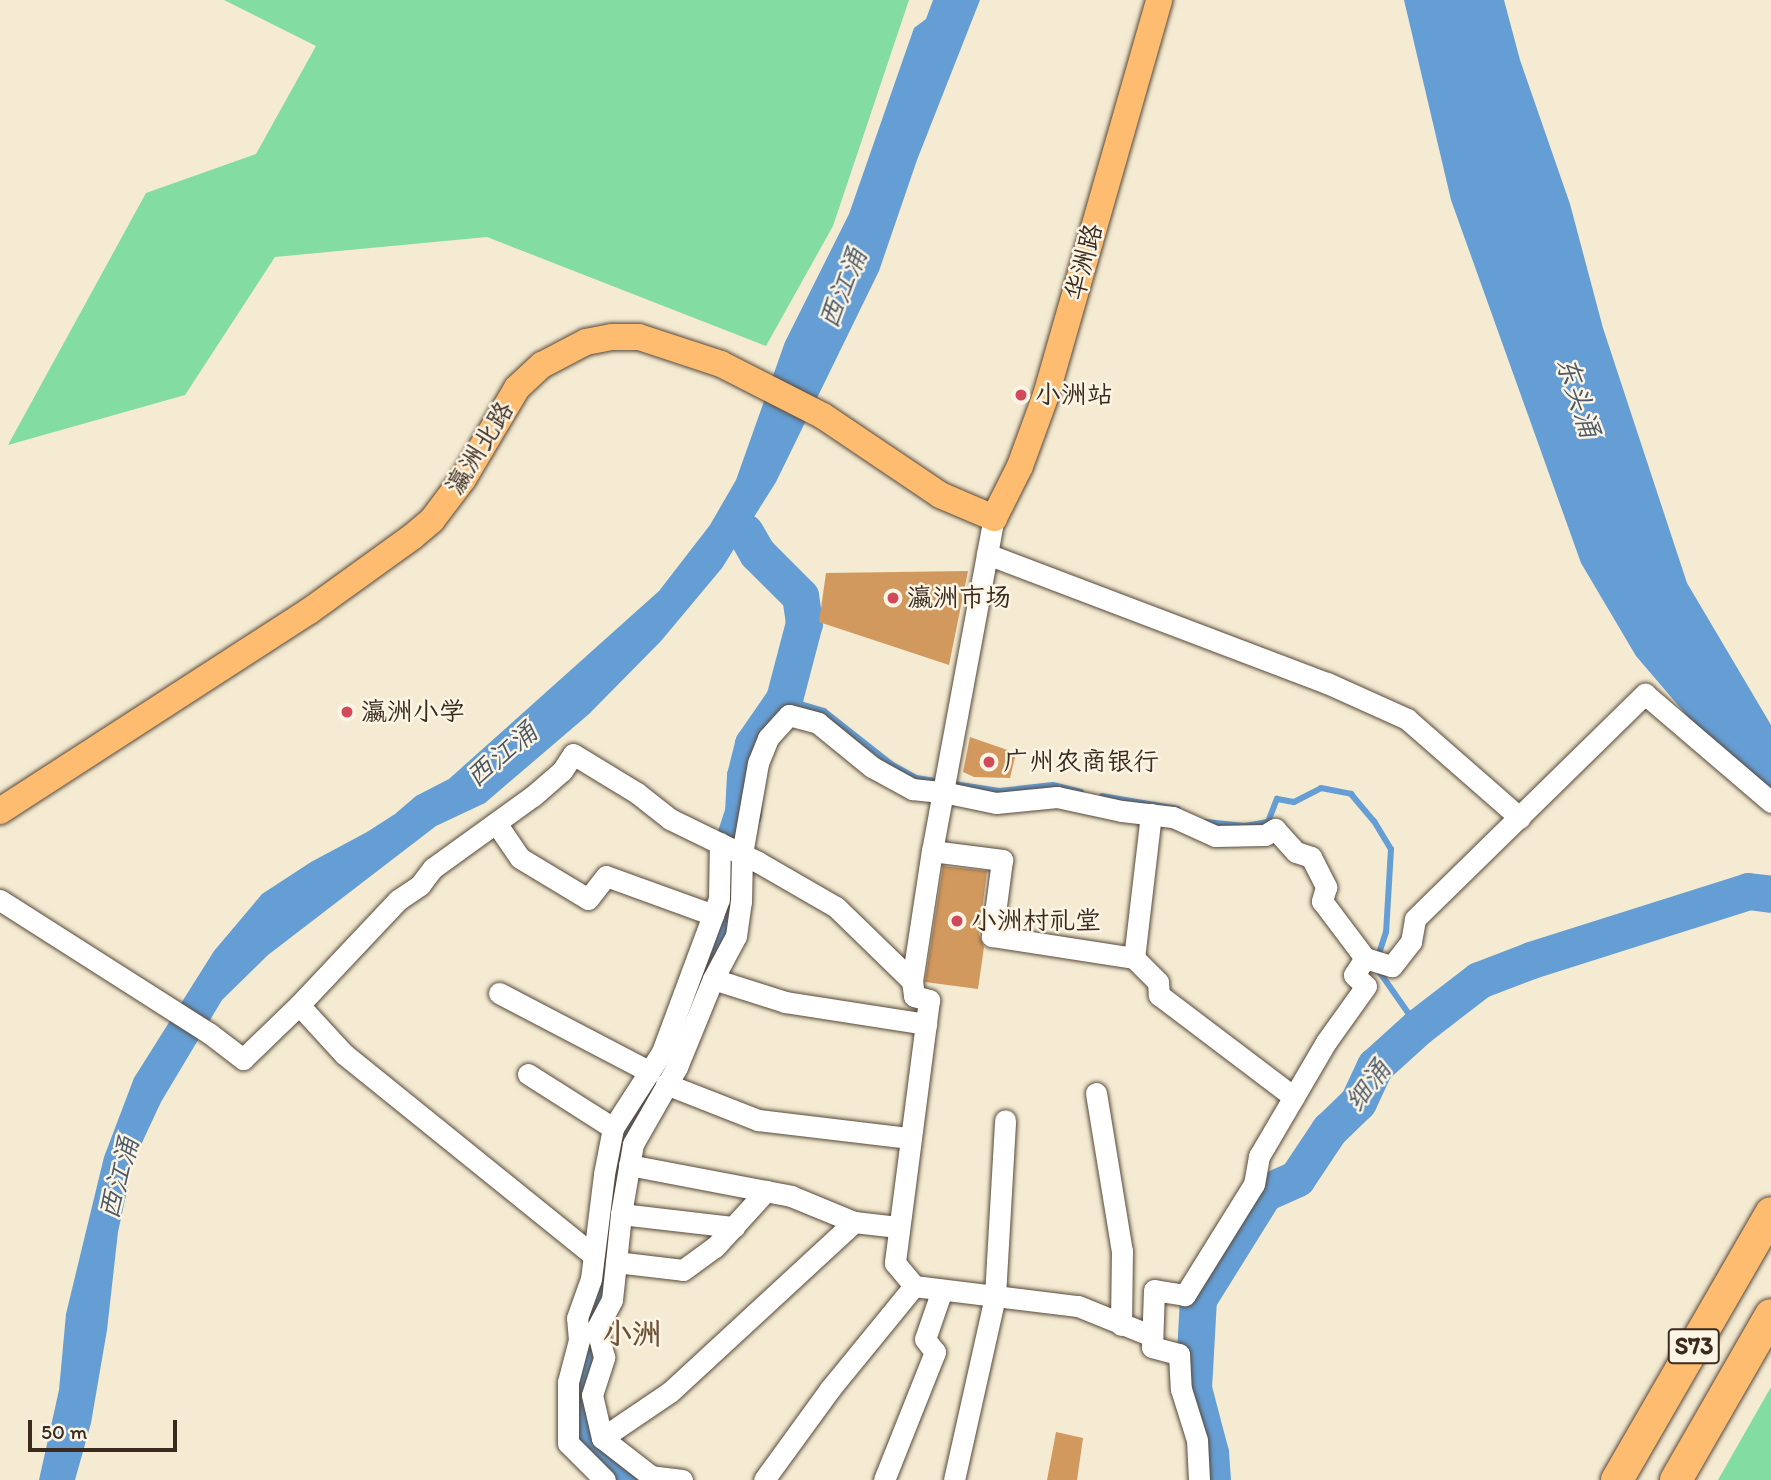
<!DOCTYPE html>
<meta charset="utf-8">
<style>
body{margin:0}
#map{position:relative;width:1771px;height:1480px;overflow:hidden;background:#f4ebd2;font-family:Itim,"LXGW WenKai TC",sans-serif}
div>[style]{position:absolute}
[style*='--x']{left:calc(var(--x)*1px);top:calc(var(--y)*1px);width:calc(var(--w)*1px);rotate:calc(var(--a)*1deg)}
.green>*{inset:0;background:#83dca1}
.water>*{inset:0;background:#659ed4}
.stream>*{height:6px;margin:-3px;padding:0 3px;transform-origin:3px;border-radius:3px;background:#659ed4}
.river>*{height:37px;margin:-18.5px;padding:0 18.5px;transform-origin:18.5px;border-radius:18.5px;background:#659ed4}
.building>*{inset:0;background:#d2995f}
.roads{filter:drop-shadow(0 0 2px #574739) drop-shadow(0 0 2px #574739)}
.minor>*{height:21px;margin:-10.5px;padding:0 10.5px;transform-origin:10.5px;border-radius:10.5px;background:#fff}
.major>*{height:26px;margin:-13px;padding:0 13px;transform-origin:13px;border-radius:13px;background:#fdbc6f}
.highway>*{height:32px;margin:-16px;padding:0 16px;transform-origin:16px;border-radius:16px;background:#fdbc6f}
.dots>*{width:19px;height:19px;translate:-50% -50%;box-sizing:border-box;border:4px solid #fcf5e5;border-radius:50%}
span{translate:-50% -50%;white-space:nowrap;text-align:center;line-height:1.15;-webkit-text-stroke:5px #fcf5e5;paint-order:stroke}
.shield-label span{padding:2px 5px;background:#fcf5e5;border:2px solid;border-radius:5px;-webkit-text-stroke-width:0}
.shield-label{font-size:24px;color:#3b2a1e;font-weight:700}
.street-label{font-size:26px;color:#3b2a1e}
.poi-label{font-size:26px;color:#3b2a1e}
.left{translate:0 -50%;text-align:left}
.water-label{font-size:28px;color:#4c5867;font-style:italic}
.quarter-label{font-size:30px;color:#705135;font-weight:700}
.scale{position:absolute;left:28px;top:1420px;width:149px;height:32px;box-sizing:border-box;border:4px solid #3b2a1e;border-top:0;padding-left:9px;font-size:21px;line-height:24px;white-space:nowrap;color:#3b2a1e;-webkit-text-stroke:5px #fcf5e5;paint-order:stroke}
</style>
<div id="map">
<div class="green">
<i style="clip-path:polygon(224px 0,909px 0,833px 226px,766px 346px,487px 237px,275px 257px,185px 395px,8px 445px,146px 193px,256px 154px,316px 46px)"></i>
<i style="clip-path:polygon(1771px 1387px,1771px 1480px,1718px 1480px)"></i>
</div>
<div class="water">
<i style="clip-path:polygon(933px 0,980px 0,917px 160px,879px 271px,776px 482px,722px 568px,661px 641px,589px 714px,485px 803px,436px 826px,268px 955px,222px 1000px,161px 1102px,133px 1162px,118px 1232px,107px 1330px,91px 1423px,75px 1480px,39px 1480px,59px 1390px,66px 1314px,104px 1157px,134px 1078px,214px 951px,262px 894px,311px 862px,367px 832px,395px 814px,416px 796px,449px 779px,659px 591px,710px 525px,736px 480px,785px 342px,849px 214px,914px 28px,926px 19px)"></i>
<i style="clip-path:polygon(1404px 0,1504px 0,1520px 60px,1570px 204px,1603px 328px,1687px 583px,1771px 725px,1771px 790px,1695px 725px,1636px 656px,1581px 563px,1451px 200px)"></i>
</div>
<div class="stream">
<i style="--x:784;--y:699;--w:42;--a:16.7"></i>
<i style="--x:824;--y:711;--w:85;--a:38.3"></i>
<i style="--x:891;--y:764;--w:29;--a:29"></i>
<i style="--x:916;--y:778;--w:24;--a:9"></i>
<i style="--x:954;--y:784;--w:46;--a:8.8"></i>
<i style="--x:999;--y:791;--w:54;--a:-6.3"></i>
<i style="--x:1053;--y:785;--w:29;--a:14"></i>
<i style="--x:1102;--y:796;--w:77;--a:9.7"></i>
<i style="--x:1206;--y:822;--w:39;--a:6"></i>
<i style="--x:1245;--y:826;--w:23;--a:-10"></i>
<i style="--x:1268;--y:822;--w:25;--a:-69"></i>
<i style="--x:1277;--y:799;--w:17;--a:10"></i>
<i style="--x:1294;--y:802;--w:30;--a:-27"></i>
<i style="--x:1321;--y:788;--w:31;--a:11"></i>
<i style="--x:1351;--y:794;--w:35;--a:50"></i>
<i style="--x:1374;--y:821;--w:33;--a:59"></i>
<i style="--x:1391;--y:849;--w:83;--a:93.4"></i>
<i style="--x:1386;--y:932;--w:26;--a:108"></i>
<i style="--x:1376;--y:967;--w:73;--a:55"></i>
</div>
<div class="river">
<i style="--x:624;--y:1480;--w:42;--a:-141.8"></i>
<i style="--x:591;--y:1454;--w:67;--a:-100.3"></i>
<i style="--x:579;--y:1388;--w:42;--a:-72"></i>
<i style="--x:592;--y:1348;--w:27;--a:-96"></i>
<i style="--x:589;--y:1321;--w:31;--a:-63"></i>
<i style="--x:603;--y:1293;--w:150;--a:-82.7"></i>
<i style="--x:622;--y:1144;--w:100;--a:-61.4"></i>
<i style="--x:670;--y:1056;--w:75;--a:-67.2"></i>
<i style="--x:699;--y:987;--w:58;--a:-74.1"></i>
<i style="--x:715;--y:931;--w:26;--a:-65"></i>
<i style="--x:726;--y:907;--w:61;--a:-84.4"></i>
<i style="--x:732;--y:846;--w:35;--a:-72"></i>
<i style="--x:743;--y:813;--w:37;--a:-87"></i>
<i style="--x:745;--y:776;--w:33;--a:-76"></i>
<i style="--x:753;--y:744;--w:55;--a:-55.4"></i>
<i style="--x:784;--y:699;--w:79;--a:-75.3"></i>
<i style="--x:804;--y:623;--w:27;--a:-98"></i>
<i style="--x:800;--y:596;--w:61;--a:-135"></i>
<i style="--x:757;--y:553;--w:24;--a:-120"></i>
<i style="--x:1212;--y:1480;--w:27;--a:-94"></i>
<i style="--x:1210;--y:1453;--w:67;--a:-104.7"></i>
<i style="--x:1193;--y:1388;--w:89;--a:-86.8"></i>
<i style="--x:1198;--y:1299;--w:125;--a:-58.1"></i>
<i style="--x:1264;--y:1193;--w:36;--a:-24"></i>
<i style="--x:1297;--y:1178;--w:58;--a:-56.3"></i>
<i style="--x:1329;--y:1130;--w:40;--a:-44"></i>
<i style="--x:1358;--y:1102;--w:40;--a:-65"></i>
<i style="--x:1375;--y:1066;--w:58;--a:-42.2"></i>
<i style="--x:1418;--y:1027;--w:77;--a:-37.6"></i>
<i style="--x:1479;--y:980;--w:56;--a:-21"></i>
<i style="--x:1531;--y:960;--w:228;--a:-17.6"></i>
<i style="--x:1748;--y:891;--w:23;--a:7"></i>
</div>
<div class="building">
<i style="clip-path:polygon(968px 571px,949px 665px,819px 622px,826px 573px)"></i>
<i style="clip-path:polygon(970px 737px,1016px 753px,1010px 778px,974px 777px,963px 772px)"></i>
<i style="clip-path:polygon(943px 866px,987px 871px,979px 934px,984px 947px,978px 989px,925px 982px)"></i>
<i style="clip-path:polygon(1056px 1432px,1083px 1438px,1077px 1480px,1047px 1480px)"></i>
</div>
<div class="roads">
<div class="minor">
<i style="--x:987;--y:554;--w:364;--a:20.8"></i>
<i style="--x:1327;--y:683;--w:88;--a:24.2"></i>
<i style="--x:1407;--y:719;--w:150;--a:41.2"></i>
<i style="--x:1151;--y:814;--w:145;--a:96.7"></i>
<i style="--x:1134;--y:958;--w:34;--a:45"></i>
<i style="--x:1158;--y:982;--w:13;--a:86"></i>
<i style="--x:1159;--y:995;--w:169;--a:37.1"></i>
<i style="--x:496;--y:823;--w:42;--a:55.6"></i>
<i style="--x:520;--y:858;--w:79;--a:31.1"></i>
<i style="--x:588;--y:899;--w:29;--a:-52"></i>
<i style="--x:606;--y:876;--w:114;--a:20"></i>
<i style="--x:932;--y:851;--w:71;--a:7.3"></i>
<i style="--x:1002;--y:860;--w:77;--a:97.5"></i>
<i style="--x:992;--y:936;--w:144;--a:8.8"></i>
<i style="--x:0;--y:900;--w:248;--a:32.5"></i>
<i style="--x:209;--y:1033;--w:43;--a:37.4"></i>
<i style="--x:243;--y:1059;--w:78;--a:-44"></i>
<i style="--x:299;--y:1005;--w:144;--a:-46.7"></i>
<i style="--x:398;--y:900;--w:27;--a:-34"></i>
<i style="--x:420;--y:885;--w:21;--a:-53"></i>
<i style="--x:433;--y:868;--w:123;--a:-35.8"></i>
<i style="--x:533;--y:796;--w:38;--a:-41"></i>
<i style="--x:562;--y:771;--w:20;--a:-57"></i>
<i style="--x:573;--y:754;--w:75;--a:31.4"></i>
<i style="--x:637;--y:793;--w:42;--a:38.2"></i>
<i style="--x:670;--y:819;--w:98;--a:26"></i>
<i style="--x:758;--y:862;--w:90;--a:30"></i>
<i style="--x:836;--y:907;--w:106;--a:44.2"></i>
<i style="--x:912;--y:981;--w:15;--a:82"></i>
<i style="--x:914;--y:996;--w:16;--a:15"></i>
<i style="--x:929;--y:1000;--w:265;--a:97.4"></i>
<i style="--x:895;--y:1263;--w:30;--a:50"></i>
<i style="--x:914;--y:1286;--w:133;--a:129.2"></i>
<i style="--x:830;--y:1389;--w:112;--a:126"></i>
<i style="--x:1365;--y:958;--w:28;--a:17"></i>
<i style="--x:1392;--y:966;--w:31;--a:-52"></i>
<i style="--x:1411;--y:942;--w:23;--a:-80"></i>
<i style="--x:1415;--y:919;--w:322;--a:-44.4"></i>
<i style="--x:1645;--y:694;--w:166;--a:40.6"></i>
<i style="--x:713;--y:979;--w:76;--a:17.7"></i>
<i style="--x:785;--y:1002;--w:143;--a:8.9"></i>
<i style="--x:912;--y:981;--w:132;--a:-81.3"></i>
<i style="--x:932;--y:851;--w:339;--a:-79.5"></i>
<i style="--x:499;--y:993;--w:170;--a:27.6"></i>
<i style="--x:299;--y:1005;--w:67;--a:47.4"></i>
<i style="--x:344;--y:1054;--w:319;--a:38.9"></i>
<i style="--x:528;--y:1074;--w:101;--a:32.4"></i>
<i style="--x:666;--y:1084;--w:99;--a:21.4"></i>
<i style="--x:758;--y:1120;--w:153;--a:6.8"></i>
<i style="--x:1096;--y:1093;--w:160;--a:80.7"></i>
<i style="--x:1122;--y:1251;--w:74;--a:90.8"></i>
<i style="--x:629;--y:1165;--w:165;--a:10.8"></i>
<i style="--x:791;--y:1196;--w:68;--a:22.4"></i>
<i style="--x:854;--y:1222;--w:44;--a:6.5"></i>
<i style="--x:621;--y:1214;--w:114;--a:6.6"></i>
<i style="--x:616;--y:1262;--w:67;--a:6.8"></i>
<i style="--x:683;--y:1270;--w:39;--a:-36"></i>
<i style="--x:715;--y:1247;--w:76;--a:-47.7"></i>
<i style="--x:914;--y:1286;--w:165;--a:7"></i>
<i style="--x:1078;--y:1306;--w:80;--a:22.1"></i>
<i style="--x:602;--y:1438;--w:82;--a:-34.1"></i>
<i style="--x:670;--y:1392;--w:251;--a:-42.7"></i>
<i style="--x:605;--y:1480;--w:52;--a:-135"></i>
<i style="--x:568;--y:1443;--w:61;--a:-90"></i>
<i style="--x:568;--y:1382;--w:43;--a:-75.3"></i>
<i style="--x:579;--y:1340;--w:22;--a:-95"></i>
<i style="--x:577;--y:1318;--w:41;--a:-70.3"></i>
<i style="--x:591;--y:1279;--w:106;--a:-82.9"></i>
<i style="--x:604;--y:1174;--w:47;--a:-78.9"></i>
<i style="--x:613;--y:1128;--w:90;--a:-57.2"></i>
<i style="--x:662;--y:1052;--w:163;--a:-69.6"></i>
<i style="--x:719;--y:899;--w:56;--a:-89"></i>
<i style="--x:682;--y:1480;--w:31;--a:-173"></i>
<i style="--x:651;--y:1476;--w:62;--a:-142.2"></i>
<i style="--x:602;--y:1438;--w:44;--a:-103.1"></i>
<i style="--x:592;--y:1395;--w:40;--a:-72"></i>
<i style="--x:604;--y:1357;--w:30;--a:-104"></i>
<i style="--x:597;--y:1328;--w:32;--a:-62"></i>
<i style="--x:612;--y:1300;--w:86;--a:-84"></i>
<i style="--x:621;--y:1214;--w:71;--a:-80.3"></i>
<i style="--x:633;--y:1144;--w:89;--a:-60.3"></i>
<i style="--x:677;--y:1067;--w:95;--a:-67.8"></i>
<i style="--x:713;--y:979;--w:49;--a:-61.9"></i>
<i style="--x:736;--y:936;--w:34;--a:-82"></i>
<i style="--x:741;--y:902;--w:48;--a:-88.8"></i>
<i style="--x:742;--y:854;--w:92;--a:-80"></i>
<i style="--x:758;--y:763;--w:27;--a:-68"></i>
<i style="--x:768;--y:738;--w:31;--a:-48"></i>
<i style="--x:789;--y:715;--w:30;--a:15"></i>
<i style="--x:818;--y:723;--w:70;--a:39.2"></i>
<i style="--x:872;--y:767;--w:46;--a:28.8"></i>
<i style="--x:912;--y:789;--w:31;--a:6"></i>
<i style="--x:943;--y:792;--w:54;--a:11.7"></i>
<i style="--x:996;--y:803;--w:61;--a:-5.6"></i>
<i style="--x:1057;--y:797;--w:66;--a:12.2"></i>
<i style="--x:1122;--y:811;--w:51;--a:6.7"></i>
<i style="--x:1173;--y:817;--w:46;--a:24.3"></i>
<i style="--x:1215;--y:836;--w:50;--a:-1.1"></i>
<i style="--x:1265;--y:835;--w:12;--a:-31"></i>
<i style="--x:1275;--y:829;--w:31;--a:48"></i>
<i style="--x:1296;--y:852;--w:16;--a:18"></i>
<i style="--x:1311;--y:857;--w:34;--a:63"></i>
<i style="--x:1326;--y:887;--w:15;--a:106"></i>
<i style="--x:1322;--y:901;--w:71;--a:53"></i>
<i style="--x:1365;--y:958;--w:20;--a:123"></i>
<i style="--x:1354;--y:975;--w:16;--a:43"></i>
<i style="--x:1366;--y:986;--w:69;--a:125.5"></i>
<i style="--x:1326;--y:1042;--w:132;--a:120.4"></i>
<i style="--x:1259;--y:1156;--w:28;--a:100"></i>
<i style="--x:1254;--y:1184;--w:131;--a:121.9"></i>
<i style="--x:1185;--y:1295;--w:31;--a:-171"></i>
<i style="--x:1154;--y:1290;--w:57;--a:92"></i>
<i style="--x:1152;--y:1347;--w:28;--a:15"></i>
<i style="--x:1179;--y:1354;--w:35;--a:87"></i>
<i style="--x:1181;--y:1389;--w:53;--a:72.6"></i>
<i style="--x:1197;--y:1440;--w:40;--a:87.1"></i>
<i style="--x:884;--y:1480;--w:138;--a:-68.3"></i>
<i style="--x:935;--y:1352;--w:16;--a:-128"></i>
<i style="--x:925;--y:1339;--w:52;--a:-70.9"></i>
<i style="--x:954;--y:1480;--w:189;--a:-77.4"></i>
<i style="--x:995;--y:1296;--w:176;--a:-86.7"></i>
</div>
<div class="major">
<i style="--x:0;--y:811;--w:367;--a:-32.9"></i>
<i style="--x:308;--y:612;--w:128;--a:-35.8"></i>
<i style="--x:412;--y:537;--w:26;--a:-40"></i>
<i style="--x:432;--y:520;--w:51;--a:-52.9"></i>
<i style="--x:463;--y:479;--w:106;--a:-59.3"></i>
<i style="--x:517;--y:388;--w:34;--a:-43"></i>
<i style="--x:542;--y:365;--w:50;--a:-27.6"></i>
<i style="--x:586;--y:342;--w:26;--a:-11"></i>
<i style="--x:612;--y:337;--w:27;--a:0"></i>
<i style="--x:639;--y:337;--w:86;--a:18.2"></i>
<i style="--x:721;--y:364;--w:114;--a:27"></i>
<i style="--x:823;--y:416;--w:141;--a:34"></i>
<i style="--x:940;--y:495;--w:59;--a:23.1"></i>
<i style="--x:994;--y:518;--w:58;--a:-63.4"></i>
<i style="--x:1020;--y:466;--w:76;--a:-69.9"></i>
<i style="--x:1046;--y:395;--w:411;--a:-74"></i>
</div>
<div class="highway">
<i style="--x:1617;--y:1480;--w:308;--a:-60"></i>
<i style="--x:1676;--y:1480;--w:190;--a:-60.1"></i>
</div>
</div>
<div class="dots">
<i style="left:1021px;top:395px;background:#d1495b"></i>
<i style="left:893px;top:598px;background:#d1495b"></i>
<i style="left:347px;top:712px;background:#d1495b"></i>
<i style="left:989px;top:762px;background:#d1495b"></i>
<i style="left:957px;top:921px;background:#d1495b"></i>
</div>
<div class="shield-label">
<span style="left:1694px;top:1346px">S73</span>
</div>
<div class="street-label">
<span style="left:1084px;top:262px;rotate:-75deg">华洲路</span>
<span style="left:480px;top:448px;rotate:-58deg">瀛洲北路</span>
</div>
<div class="poi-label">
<span class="left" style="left:1035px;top:395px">小洲站</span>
<span class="left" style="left:907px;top:598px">瀛洲市场</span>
<span class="left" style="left:361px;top:712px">瀛洲小学</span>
<span class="left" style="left:1003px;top:762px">广州农商银行</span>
<span class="left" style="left:971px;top:921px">小洲村礼堂</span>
</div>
<div class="water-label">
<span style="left:842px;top:288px;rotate:-68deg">西江涌</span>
<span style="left:1579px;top:397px;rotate:72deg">东头涌</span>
<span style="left:501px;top:754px;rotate:-40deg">西江涌</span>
<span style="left:1367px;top:1085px;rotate:-53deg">细涌</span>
<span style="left:118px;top:1178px;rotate:-75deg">西江涌</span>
</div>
<div class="quarter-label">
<span style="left:632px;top:1334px">小洲</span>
</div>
<div class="scale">50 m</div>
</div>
